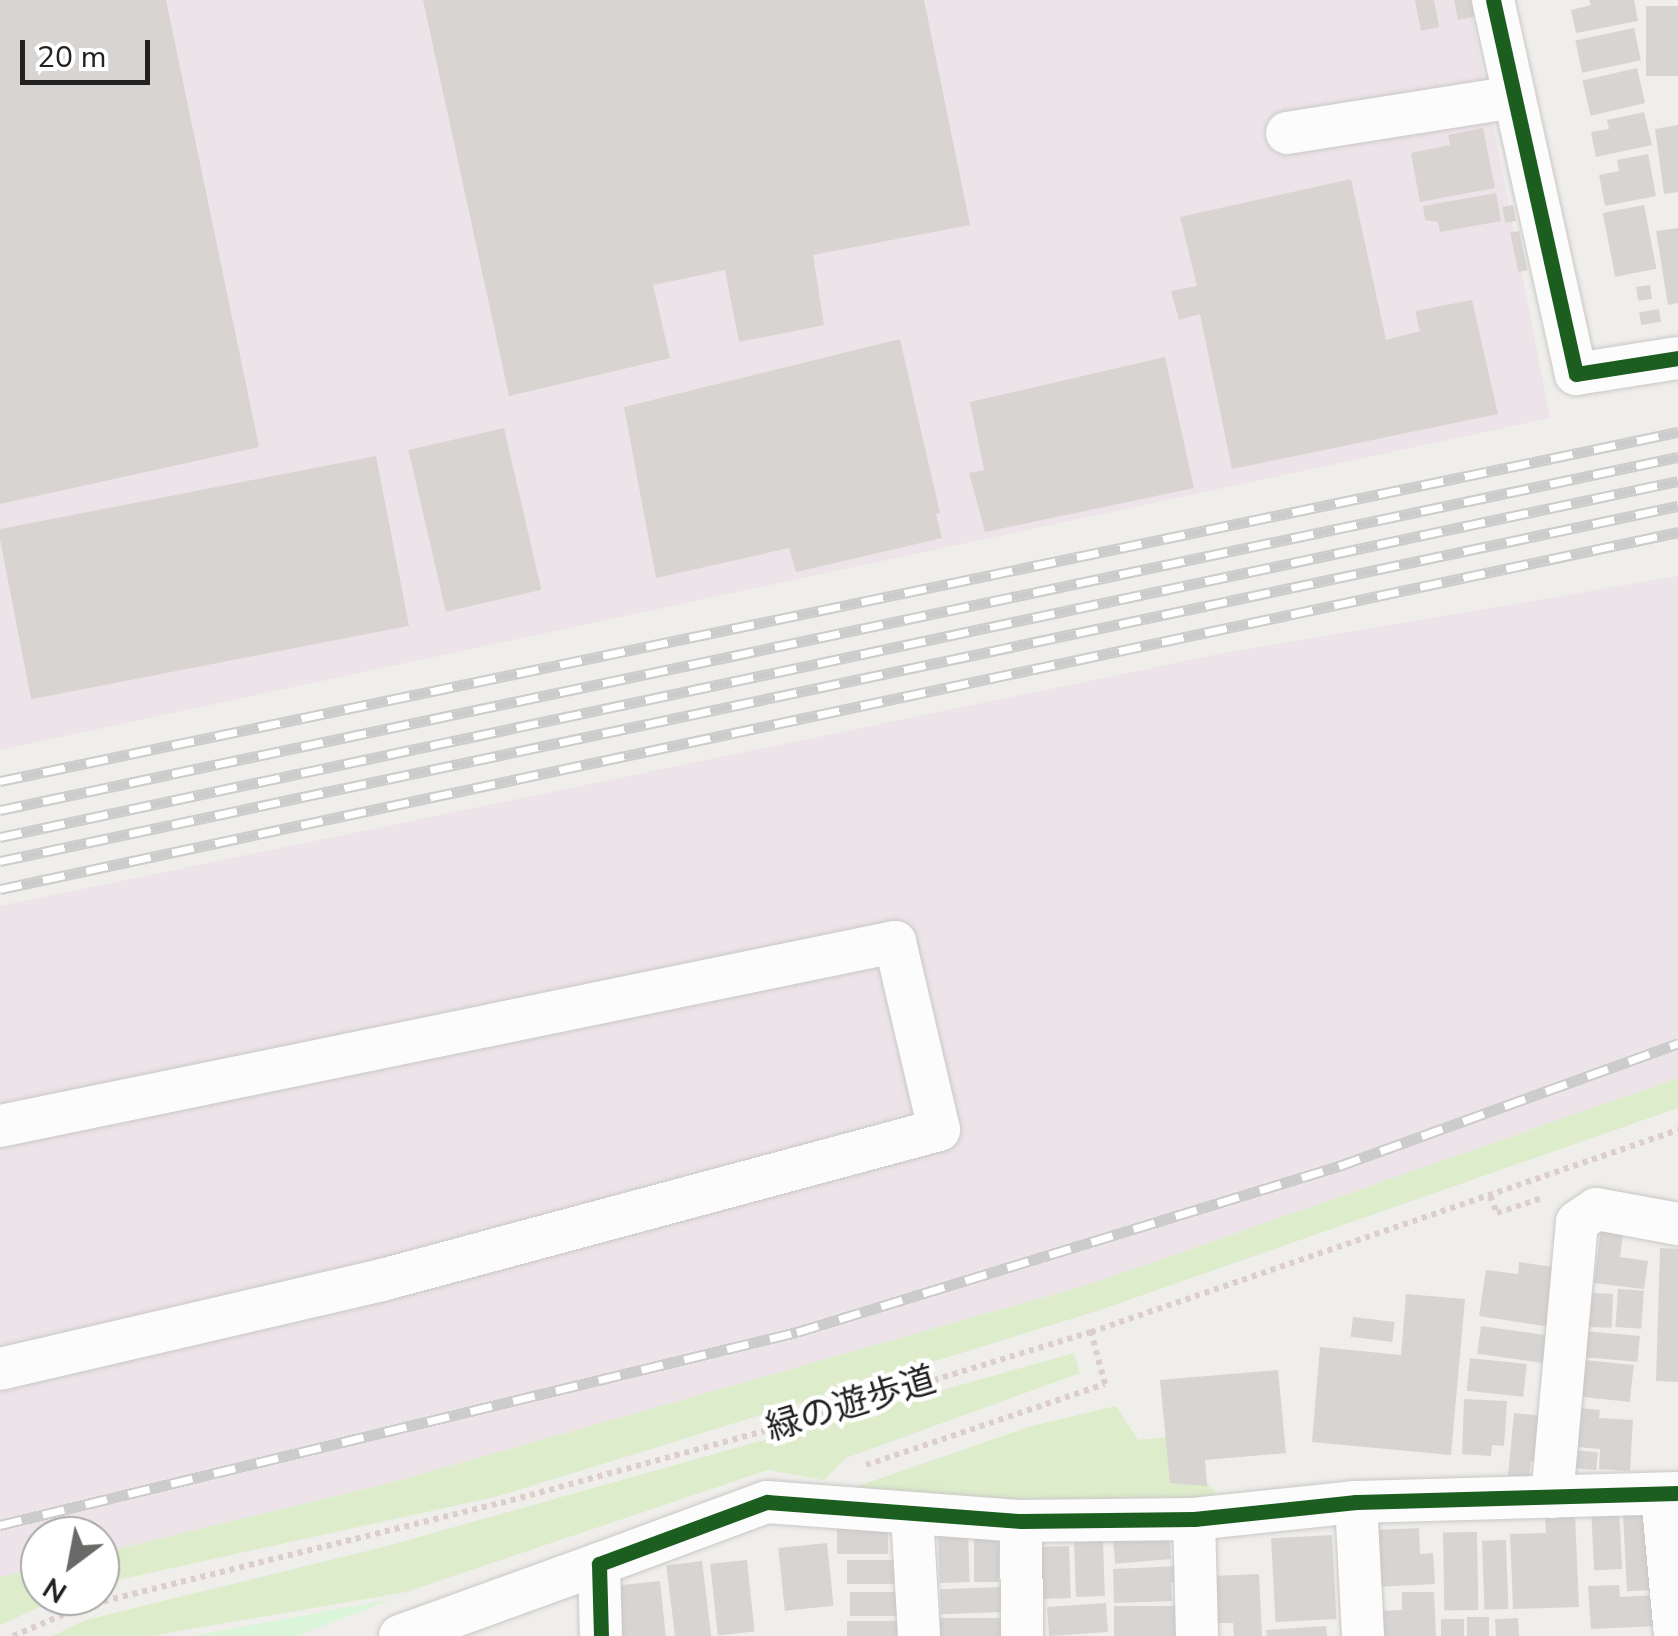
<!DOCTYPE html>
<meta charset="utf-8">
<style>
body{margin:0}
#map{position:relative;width:1678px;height:1636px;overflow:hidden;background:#f0eeeb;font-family:"Nunito Sans","Noto Sans JP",sans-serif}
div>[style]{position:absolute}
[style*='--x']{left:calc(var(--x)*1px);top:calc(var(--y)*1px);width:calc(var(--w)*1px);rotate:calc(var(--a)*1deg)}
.industrial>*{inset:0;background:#ede4e9}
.grass>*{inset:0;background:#ddeccb}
.park>*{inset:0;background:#daf5da}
.building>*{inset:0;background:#d7d4d2;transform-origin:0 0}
.path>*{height:6px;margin-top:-3px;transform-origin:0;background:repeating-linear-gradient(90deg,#dccecd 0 5px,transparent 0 10px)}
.roads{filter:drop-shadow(0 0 2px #c9c8c7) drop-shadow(0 0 2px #c9c8c7)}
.minor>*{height:42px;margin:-21px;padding:0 21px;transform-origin:21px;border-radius:21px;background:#fdfcfc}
.rail>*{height:11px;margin-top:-5.5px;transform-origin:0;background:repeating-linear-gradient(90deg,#fff 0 22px,#ccc 0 44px);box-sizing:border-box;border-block:2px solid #ccc}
.cycleway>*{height:15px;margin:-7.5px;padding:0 7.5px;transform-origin:7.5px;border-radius:7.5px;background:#1b5e20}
span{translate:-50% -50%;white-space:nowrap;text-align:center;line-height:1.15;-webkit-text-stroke:9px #fff;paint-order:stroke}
.street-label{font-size:35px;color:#222}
.north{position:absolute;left:20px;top:1516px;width:100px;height:100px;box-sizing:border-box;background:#fff;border:2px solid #a7a7a7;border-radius:50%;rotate:212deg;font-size:28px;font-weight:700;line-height:40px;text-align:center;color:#222}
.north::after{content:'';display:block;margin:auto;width:35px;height:45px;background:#6a6968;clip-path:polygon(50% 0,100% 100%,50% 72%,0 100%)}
.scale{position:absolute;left:20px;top:40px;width:130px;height:45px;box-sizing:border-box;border:5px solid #222;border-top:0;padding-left:12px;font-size:30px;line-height:35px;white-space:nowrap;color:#222;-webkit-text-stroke:8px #fff;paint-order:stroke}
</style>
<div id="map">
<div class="industrial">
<i style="clip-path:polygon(0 0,1469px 0,1550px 418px,0 750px)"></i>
<i style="clip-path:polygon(1678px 576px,1678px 1078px,1094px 1283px,386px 1484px,100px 1553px,100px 1536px,40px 1536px,40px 1568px,0 1577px,0 906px,1219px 654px)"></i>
</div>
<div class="grass">
<i style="clip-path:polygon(1678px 1078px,1678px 1108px,1097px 1311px,499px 1496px,100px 1584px,100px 1553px,386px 1484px,1094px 1283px)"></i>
<i style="clip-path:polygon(1074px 1353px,1080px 1373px,846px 1458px,824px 1480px,768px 1470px,406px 1592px,150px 1636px,52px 1636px,86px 1620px,387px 1546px)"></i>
<i style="clip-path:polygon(1116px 1406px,1138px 1440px,1168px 1437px,1217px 1494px,1185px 1501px,845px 1496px,855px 1487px,1032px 1426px)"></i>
<i style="clip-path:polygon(40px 1568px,40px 1596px,64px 1596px,0 1625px,0 1577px)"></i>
</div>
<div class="park">
<i style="clip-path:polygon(393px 1599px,296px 1636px,192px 1636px)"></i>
</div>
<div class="building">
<i style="clip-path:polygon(0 0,166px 0,259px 447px,0 504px)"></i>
<i style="clip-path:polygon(423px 0,924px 0,970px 225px,813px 255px,824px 325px,739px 342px,725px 270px,653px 285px,670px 358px,509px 396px)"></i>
<i style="clip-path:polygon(1415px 0,1434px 0,1439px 27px,1421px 31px)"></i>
<i style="clip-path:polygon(1454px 0,1475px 0,1478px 16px,1458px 20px)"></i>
<i style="clip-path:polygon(1589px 0,1634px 0,1638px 21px,1576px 33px,1571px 10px,1591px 5px)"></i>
<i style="left:1678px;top:6px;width:70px;height:32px;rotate:90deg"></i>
<i style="left:1634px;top:28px;width:33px;height:60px;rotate:78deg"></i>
<i style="left:1637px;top:68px;width:36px;height:56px;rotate:77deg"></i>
<i style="clip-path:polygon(1644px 112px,1652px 145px,1596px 157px,1591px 132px,1609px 129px,1607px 120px)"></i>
<i style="clip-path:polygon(1678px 125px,1678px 192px,1664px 194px,1655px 129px)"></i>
<i style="clip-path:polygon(1483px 128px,1495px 188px,1420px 202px,1411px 153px,1450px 145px,1448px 135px)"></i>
<i style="clip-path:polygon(1648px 154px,1656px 196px,1605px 206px,1599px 175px,1619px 171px,1617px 160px)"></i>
<i style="clip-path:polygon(1351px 179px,1386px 340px,1420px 331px,1415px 311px,1472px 300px,1498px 414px,1232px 469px,1200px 314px,1179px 320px,1171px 291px,1197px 286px,1180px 217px)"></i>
<i style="clip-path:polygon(1496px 193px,1501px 221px,1440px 232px,1438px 222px,1425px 220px,1423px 206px)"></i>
<i style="left:1513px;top:205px;width:16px;height:11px;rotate:79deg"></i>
<i style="left:1644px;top:205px;width:65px;height:42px;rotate:79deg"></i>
<i style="clip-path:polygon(1678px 228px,1678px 303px,1668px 305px,1656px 231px)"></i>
<i style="left:1519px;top:231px;width:40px;height:9px;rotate:78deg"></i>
<i style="left:1650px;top:285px;width:14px;height:14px;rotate:82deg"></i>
<i style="left:1659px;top:309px;width:13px;height:20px;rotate:81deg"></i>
<i style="clip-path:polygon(900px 339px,940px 513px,936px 514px,942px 538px,796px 572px,789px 548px,656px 578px,624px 407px)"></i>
<i style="clip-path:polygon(1165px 357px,1194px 488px,985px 532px,969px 473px,984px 470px,970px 402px)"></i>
<i style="left:504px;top:428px;width:166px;height:98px;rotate:77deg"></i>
<i style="left:376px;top:456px;width:173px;height:385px;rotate:79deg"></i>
<i style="clip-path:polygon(1601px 1229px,1623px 1233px,1620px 1257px,1648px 1261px,1644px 1289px,1594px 1283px)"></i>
<i style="clip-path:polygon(1660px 1248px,1678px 1249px,1678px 1382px,1656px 1381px)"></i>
<i style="clip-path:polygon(1519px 1262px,1559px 1268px,1551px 1327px,1479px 1316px,1486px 1270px,1518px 1274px)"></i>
<i style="left:1618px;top:1289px;width:26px;height:38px;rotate:4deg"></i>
<i style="left:1589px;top:1293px;width:24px;height:34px;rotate:2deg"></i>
<i style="clip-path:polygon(1406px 1294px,1465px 1299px,1451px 1455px,1312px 1442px,1320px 1347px,1401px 1355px)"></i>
<i style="left:1353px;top:1317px;width:42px;height:20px;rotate:7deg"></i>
<i style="left:1481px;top:1326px;width:70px;height:28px;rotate:8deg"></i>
<i style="left:1583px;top:1331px;width:57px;height:26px;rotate:5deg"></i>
<i style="left:1470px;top:1358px;width:57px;height:33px;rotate:6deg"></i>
<i style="left:1585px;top:1360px;width:49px;height:37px;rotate:6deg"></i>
<i style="clip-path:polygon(1278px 1370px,1286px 1453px,1205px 1460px,1207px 1486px,1170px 1483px,1160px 1380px)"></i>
<i style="clip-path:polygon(1464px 1399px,1507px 1401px,1504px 1446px,1492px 1445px,1491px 1456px,1462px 1454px)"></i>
<i style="clip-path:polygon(1580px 1408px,1600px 1410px,1599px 1418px,1633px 1420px,1630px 1471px,1599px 1469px,1600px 1449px,1578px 1447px)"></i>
<i style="clip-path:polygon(1514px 1413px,1546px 1416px,1542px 1462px,1531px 1461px,1529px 1478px,1508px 1476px)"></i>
<i style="left:1573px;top:1450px;width:25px;height:18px;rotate:5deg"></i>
<i style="left:1619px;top:1508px;width:61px;height:28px;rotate:87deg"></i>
<i style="clip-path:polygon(1545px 1514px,1575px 1514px,1579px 1607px,1513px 1609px,1510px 1534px,1546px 1533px)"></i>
<i style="left:1649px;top:1514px;width:76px;height:26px;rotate:87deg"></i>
<i style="left:837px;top:1528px;width:51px;height:26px"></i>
<i style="clip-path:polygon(1419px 1528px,1420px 1554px,1433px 1553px,1435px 1584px,1377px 1587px,1374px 1530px)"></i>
<i style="left:1477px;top:1532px;width:78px;height:34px;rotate:89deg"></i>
<i style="left:968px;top:1535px;width:47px;height:30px;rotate:88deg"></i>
<i style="left:1332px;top:1535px;width:84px;height:61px;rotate:87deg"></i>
<i style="left:974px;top:1536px;width:25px;height:46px"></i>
<i style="left:1169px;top:1536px;width:23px;height:56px;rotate:85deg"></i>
<i style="left:1506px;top:1540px;width:69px;height:24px;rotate:88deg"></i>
<i style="left:1103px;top:1541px;width:55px;height:29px;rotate:88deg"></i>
<i style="left:827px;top:1543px;width:63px;height:49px;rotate:84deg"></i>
<i style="left:1069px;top:1546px;width:52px;height:31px;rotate:88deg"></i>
<i style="left:747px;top:1560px;width:72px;height:37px;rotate:84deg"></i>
<i style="left:895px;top:1560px;width:24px;height:48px;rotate:90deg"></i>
<i style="left:702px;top:1561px;width:76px;height:36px;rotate:83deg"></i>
<i style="clip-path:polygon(1180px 1566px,1181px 1582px,1171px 1583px,1172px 1601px,1114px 1603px,1113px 1569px)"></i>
<i style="clip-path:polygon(1259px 1574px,1262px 1636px,1234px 1636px,1233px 1623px,1216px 1623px,1214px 1576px)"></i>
<i style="left:660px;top:1581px;width:55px;height:47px;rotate:84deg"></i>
<i style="clip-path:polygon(1619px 1585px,1620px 1597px,1657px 1595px,1658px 1626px,1591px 1629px,1588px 1586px)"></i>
<i style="left:1003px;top:1587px;width:25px;height:63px;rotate:88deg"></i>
<i style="left:850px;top:1592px;width:52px;height:24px"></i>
<i style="clip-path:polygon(1402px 1592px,1434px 1592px,1436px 1636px,1377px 1636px,1376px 1611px,1402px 1610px)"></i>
<i style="left:1106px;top:1603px;width:29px;height:59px;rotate:86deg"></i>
<i style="left:1175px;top:1606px;width:30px;height:61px;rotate:90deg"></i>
<i style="left:1489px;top:1617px;width:19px;height:22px;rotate:90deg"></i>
<i style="left:1001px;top:1618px;width:18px;height:61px;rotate:90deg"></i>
<i style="left:1518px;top:1618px;width:18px;height:23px;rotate:87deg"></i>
<i style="left:1441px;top:1619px;width:23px;height:17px"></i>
<i style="left:847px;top:1621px;width:55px;height:15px"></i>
<i style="clip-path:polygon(1326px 1626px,1327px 1636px,1267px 1636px,1266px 1630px)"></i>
</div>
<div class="path">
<i style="--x:1490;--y:1196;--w:18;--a:68"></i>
<i style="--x:1497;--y:1213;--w:47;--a:-18.4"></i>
<i style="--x:866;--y:1465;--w:252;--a:-18.7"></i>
<i style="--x:1105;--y:1384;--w:54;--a:-105.1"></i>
<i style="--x:13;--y:1636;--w:77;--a:-22.9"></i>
<i style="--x:84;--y:1606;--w:430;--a:-13.9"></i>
<i style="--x:501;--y:1503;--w:300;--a:-15.3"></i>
<i style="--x:790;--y:1424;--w:315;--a:-17"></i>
<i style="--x:1091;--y:1332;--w:621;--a:-18.99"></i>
</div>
<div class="roads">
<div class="minor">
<i style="--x:1493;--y:0;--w:383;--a:77.5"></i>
<i style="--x:1576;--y:374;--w:103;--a:-8.9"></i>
<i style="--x:1287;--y:133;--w:230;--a:-9"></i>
<i style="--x:0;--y:1126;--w:914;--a:-11.62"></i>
<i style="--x:895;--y:942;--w:193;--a:76.8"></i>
<i style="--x:939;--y:1130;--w:577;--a:164.93"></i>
<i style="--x:382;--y:1280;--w:392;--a:166.9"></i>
<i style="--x:1662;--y:1495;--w:142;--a:84.7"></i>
<i style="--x:1552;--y:1497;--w:276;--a:-84.8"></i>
<i style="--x:1577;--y:1222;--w:23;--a:-34"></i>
<i style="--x:1596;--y:1209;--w:83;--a:10.4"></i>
<i style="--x:1356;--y:1502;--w:134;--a:87"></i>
<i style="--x:912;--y:1514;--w:122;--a:86.7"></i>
<i style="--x:1194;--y:1519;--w:117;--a:88.5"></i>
<i style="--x:1021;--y:1521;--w:115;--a:89.5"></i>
<i style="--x:400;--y:1636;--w:212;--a:-19.9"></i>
<i style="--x:601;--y:1636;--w:72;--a:-91.6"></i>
<i style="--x:599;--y:1564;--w:179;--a:-20.3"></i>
<i style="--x:767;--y:1502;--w:255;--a:4.3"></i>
<i style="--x:1021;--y:1521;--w:173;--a:-0.7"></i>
<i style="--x:1194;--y:1519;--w:163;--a:-6"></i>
<i style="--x:1356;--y:1502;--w:322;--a:-1.6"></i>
</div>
</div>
<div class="rail">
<i style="--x:0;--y:781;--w:1714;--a:-11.75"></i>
<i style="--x:0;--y:810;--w:1715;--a:-11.88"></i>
<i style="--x:0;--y:837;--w:1715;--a:-11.98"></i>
<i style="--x:0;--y:861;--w:1715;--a:-11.95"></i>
<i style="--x:0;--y:889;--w:1716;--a:-12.01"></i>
<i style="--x:0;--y:1525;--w:820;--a:-13.61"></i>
<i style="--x:797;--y:1332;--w:567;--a:-17.03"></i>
<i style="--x:1339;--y:1166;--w:361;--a:-19.9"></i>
</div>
<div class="cycleway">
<i style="--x:1493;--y:0;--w:383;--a:77.5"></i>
<i style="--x:1576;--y:374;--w:103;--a:-8.9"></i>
<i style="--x:601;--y:1636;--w:72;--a:-91.6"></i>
<i style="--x:599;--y:1564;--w:179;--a:-20.3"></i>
<i style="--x:767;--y:1502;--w:255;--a:4.3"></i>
<i style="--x:1021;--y:1521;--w:173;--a:-0.7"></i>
<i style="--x:1194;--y:1519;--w:163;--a:-6"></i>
<i style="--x:1356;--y:1502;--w:322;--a:-1.6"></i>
</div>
<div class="street-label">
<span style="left:851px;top:1404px;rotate:-17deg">緑の遊歩道</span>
</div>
<div class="north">N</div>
<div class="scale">20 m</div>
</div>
